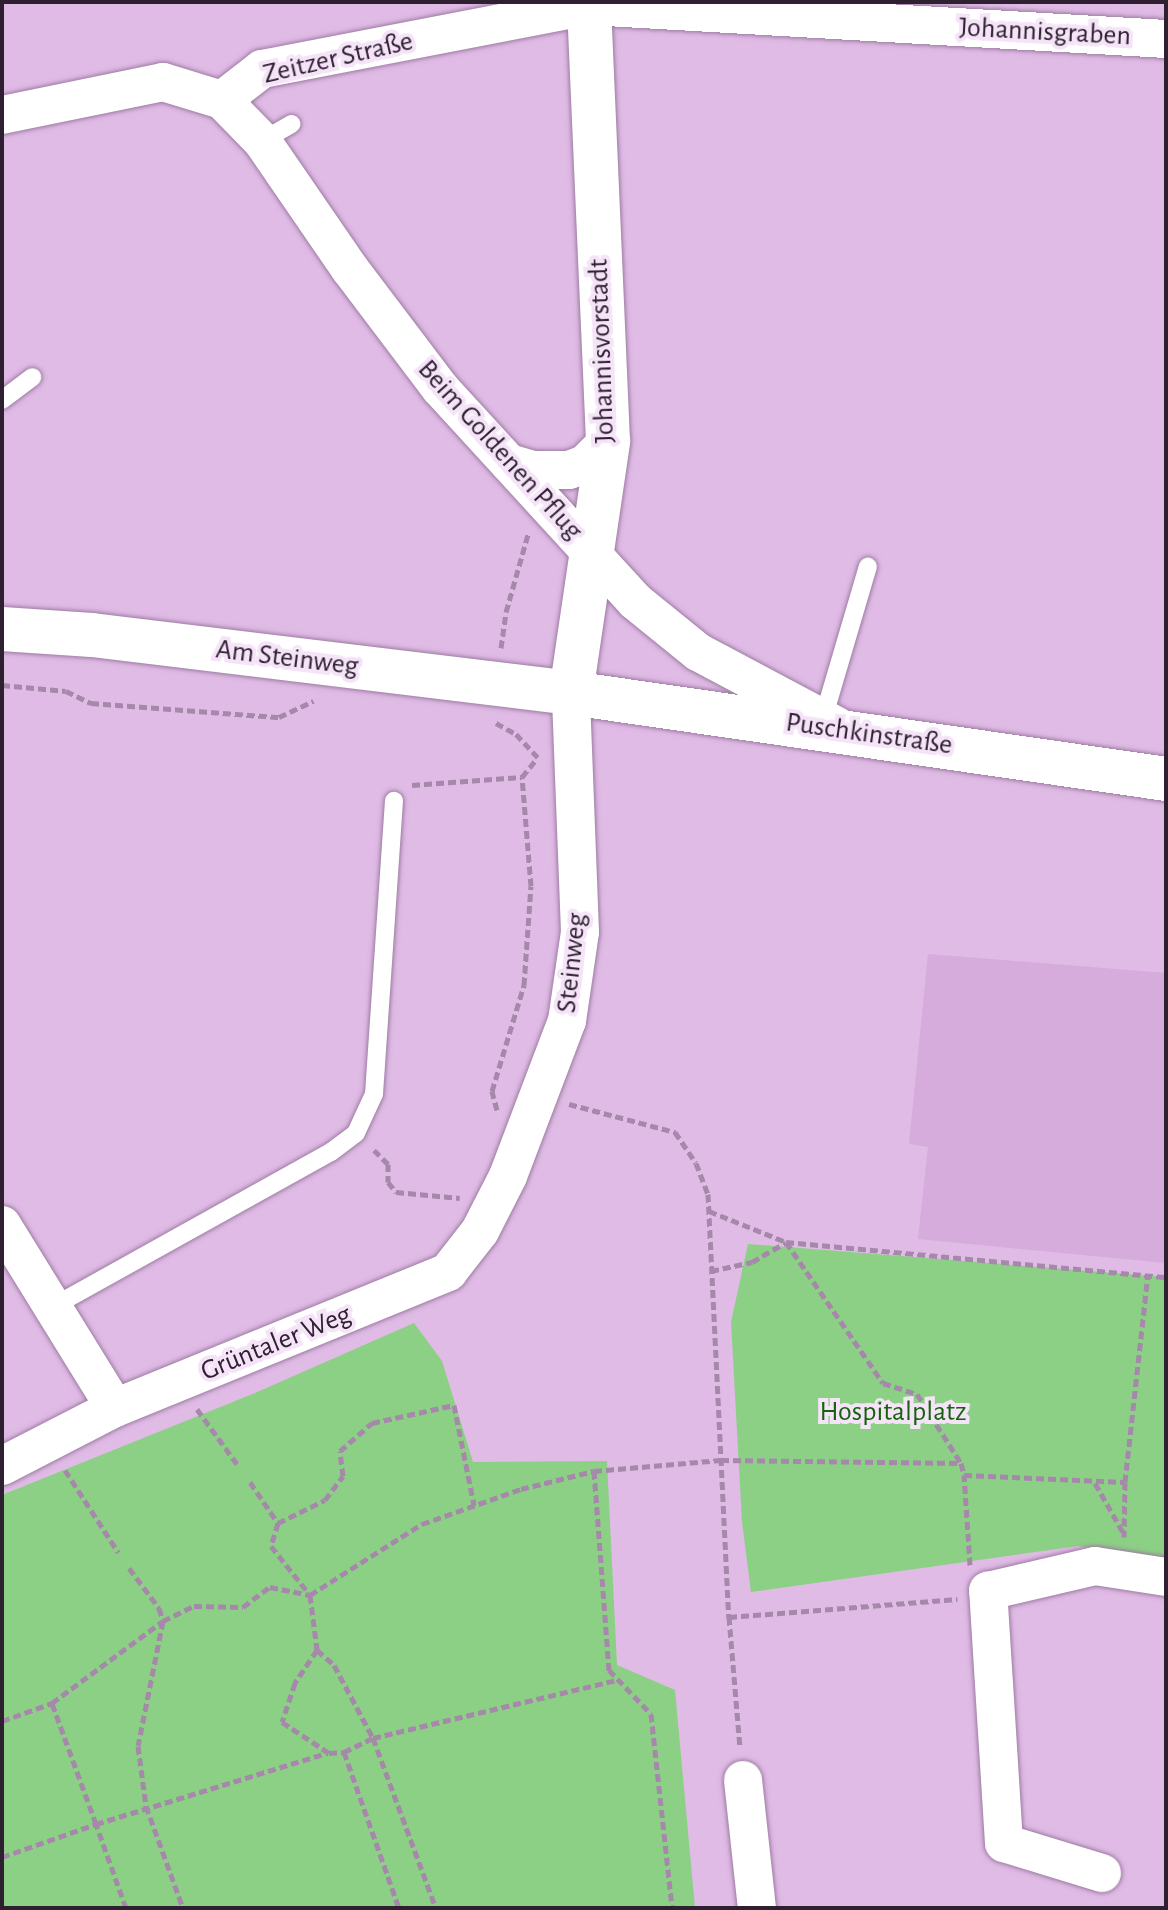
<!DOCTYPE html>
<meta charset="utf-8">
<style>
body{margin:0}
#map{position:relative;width:1168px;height:1910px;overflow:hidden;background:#dfbbe5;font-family:"Alegreya Sans",sans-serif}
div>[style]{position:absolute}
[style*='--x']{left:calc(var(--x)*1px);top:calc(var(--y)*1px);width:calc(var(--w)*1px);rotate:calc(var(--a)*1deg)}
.built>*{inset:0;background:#d5acdb}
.green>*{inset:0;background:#8cd085}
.path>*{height:5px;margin-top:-2.5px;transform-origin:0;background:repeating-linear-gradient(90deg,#a588aa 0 8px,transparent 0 12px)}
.roads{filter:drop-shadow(0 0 2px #9e7ca3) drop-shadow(0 0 2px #9e7ca3)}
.service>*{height:18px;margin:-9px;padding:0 9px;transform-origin:9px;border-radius:9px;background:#fff}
.minor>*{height:38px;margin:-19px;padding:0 19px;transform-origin:19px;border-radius:19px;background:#fff}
.tertiary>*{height:44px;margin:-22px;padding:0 22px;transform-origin:22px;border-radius:22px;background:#fff}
.secondary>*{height:44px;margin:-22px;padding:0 22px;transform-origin:22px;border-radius:22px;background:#fff}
span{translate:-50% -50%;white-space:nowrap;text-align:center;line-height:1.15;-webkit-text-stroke:8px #f5e3f8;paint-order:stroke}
.street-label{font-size:28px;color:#2e2030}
.park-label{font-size:28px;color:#14630c}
.frame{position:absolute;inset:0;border:4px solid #2e2030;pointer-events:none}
</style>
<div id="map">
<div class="built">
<i style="clip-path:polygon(928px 954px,1166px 973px,1166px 1263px,918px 1239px,928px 1147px,909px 1144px)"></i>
</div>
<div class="green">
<i style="clip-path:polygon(748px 1244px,1166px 1277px,1166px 1559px,1078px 1546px,751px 1592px,742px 1522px,731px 1322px)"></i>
<i style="clip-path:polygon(414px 1323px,442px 1361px,473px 1462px,607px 1461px,617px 1665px,675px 1690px,695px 1908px,2px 1908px,2px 1495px,255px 1393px)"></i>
</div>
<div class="path">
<i style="--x:501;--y:648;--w:36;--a:-82"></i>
<i style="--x:506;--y:612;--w:81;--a:-74.2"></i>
<i style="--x:2;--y:685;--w:64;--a:5.4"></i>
<i style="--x:66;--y:691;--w:28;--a:26"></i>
<i style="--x:91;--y:703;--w:189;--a:4.3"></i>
<i style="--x:279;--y:717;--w:38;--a:-25"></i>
<i style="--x:496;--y:723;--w:23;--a:29"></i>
<i style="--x:516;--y:734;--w:34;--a:47"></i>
<i style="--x:412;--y:785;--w:110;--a:-4.2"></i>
<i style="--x:522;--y:777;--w:22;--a:-51"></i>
<i style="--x:569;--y:1104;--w:110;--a:14.8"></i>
<i style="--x:675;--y:1132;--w:37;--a:56"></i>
<i style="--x:696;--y:1163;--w:33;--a:69"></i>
<i style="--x:708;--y:1194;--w:424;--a:87.2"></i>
<i style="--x:729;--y:1617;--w:130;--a:85.2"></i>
<i style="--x:497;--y:1110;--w:20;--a:-105"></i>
<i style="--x:492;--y:1091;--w:111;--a:-73.2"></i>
<i style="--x:524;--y:985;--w:99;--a:-86"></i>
<i style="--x:531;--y:886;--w:109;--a:-94.7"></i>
<i style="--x:374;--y:1150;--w:20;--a:45"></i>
<i style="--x:388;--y:1164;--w:18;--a:90"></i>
<i style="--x:388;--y:1182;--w:13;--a:51"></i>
<i style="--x:396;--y:1192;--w:64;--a:5.4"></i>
<i style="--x:709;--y:1211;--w:83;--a:21.9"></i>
<i style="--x:786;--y:1242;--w:382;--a:5.3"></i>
<i style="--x:711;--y:1271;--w:42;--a:-12.4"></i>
<i style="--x:752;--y:1262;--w:39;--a:-30"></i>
<i style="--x:786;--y:1242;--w:171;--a:55.5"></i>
<i style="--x:883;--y:1383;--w:36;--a:18"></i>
<i style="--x:917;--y:1394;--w:82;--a:57.5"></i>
<i style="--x:961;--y:1463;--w:12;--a:76"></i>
<i style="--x:197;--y:1409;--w:68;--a:54"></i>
<i style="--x:65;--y:1470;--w:98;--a:57.1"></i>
<i style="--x:594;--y:1471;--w:200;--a:85.7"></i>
<i style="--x:609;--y:1670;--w:61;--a:46.3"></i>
<i style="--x:651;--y:1714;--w:195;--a:83.8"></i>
<i style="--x:250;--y:1482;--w:50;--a:55.7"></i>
<i style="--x:278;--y:1523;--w:24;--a:107"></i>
<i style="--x:271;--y:1546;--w:63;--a:51.5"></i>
<i style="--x:310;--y:1595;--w:55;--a:82.7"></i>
<i style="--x:317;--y:1650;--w:40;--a:124"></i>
<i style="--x:295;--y:1683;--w:41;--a:108.4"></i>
<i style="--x:282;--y:1722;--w:56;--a:33.4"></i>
<i style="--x:329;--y:1753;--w:15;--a:-4"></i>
<i style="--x:344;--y:1752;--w:165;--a:70.6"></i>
<i style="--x:1125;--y:1482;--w:208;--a:-83.7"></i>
<i style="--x:1095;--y:1483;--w:59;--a:60.4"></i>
<i style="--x:278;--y:1523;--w:52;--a:-26.1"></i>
<i style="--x:325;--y:1500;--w:30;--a:-53"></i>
<i style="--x:343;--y:1476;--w:25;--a:-97"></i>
<i style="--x:340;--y:1451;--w:43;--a:-41.2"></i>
<i style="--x:372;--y:1423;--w:84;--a:-12.4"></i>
<i style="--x:454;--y:1405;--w:102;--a:78.7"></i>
<i style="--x:970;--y:1565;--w:90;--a:-93.8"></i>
<i style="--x:964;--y:1475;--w:161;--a:2.5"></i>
<i style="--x:1125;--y:1482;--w:55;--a:91"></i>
<i style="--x:129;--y:1568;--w:50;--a:53.1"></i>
<i style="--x:159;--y:1608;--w:14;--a:73"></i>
<i style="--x:163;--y:1621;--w:127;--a:101.3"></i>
<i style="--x:138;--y:1746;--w:61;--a:82.4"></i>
<i style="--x:146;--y:1806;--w:109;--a:70.1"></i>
<i style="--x:729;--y:1617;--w:229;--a:-4.5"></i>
<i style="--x:317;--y:1650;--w:23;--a:41"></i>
<i style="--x:334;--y:1665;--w:83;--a:61.9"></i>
<i style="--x:373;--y:1738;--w:181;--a:69.7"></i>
<i style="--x:2;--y:1721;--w:53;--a:-19.8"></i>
<i style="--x:52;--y:1703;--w:138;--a:-36.5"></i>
<i style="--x:163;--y:1621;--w:34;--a:-26"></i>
<i style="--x:194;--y:1606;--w:49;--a:1.2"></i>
<i style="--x:243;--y:1607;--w:34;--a:-37"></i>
<i style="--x:270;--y:1587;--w:41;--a:11.3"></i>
<i style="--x:310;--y:1595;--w:133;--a:-32.4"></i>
<i style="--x:422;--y:1524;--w:105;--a:-19.5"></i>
<i style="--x:521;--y:1489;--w:75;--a:-13.9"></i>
<i style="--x:594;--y:1471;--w:127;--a:-5"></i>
<i style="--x:721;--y:1460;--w:240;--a:0.7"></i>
<i style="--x:344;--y:1752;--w:32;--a:-26"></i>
<i style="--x:373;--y:1738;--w:251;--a:-13.4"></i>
<i style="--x:2;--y:1857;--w:100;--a:-19.3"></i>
<i style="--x:96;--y:1824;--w:129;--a:-110"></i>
<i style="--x:126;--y:1908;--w:89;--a:-109.7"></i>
<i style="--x:96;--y:1824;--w:242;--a:-17.1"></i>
</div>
<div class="roads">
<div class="service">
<i style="--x:262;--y:141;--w:34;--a:-30"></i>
<i style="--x:2;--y:400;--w:38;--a:-37"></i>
<i style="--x:823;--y:719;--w:159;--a:-73.6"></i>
<i style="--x:54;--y:1306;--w:317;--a:-29.1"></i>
<i style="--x:331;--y:1152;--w:31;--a:-37"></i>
<i style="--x:356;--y:1133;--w:43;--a:-65.2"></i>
<i style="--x:374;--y:1094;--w:294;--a:-86.1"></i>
</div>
<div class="minor">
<i style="--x:222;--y:100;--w:51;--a:-37.8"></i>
<i style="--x:262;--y:69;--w:333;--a:-10.9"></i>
<i style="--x:589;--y:6;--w:578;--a:3.27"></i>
<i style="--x:2;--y:115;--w:164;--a:-11.6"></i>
<i style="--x:163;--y:82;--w:62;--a:17"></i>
<i style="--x:222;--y:100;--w:57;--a:45.7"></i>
<i style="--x:262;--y:141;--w:155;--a:55.5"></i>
<i style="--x:350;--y:269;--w:149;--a:52.9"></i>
<i style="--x:440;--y:388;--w:289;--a:47.5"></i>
<i style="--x:635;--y:601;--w:81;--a:39"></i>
<i style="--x:698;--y:652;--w:157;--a:28"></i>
<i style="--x:509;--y:463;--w:25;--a:16"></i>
<i style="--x:533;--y:470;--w:36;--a:0"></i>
<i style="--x:569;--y:470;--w:17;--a:-21"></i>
<i style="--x:585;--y:464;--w:33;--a:-45"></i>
<i style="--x:2;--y:1225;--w:215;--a:58.3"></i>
<i style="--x:2;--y:1466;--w:127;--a:-27.2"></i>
<i style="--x:115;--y:1408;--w:360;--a:-22.2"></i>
<i style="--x:448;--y:1272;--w:52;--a:-52"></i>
<i style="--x:480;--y:1231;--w:62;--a:-63"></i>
<i style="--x:508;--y:1176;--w:166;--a:-69.2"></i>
<i style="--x:567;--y:1021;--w:90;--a:-81.7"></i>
<i style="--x:580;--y:932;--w:239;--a:-92.2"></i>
<i style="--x:743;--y:1780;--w:129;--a:83.8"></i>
<i style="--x:1102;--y:1873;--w:102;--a:-163"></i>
<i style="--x:1004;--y:1843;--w:253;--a:-93.6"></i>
<i style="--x:988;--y:1591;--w:110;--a:-13.2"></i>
<i style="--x:1095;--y:1566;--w:72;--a:8.8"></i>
</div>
<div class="tertiary">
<i style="--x:571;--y:693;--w:255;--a:-81.6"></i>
<i style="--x:608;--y:441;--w:439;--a:-92.5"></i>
</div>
<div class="secondary">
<i style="--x:2;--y:629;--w:90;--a:3.8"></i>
<i style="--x:92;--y:635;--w:482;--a:6.9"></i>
<i style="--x:571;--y:693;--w:601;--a:8.22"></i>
</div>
</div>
<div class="street-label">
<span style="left:1045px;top:32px;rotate:3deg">Johannisgraben</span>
<span style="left:338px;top:58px;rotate:-13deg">Zeitzer Straße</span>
<span style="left:602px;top:351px;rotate:-92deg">Johannisvorstadt</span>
<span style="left:500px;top:450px;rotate:48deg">Beim Goldenen Pflug</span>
<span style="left:287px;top:658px;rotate:7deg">Am Steinweg</span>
<span style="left:869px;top:734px;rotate:8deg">Puschkinstraße</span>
<span style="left:572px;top:963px;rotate:-84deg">Steinweg</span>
<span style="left:276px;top:1343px;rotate:-22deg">Grüntaler Weg</span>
</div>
<div class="park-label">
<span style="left:893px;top:1412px">Hospitalplatz</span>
</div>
<div class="frame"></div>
</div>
